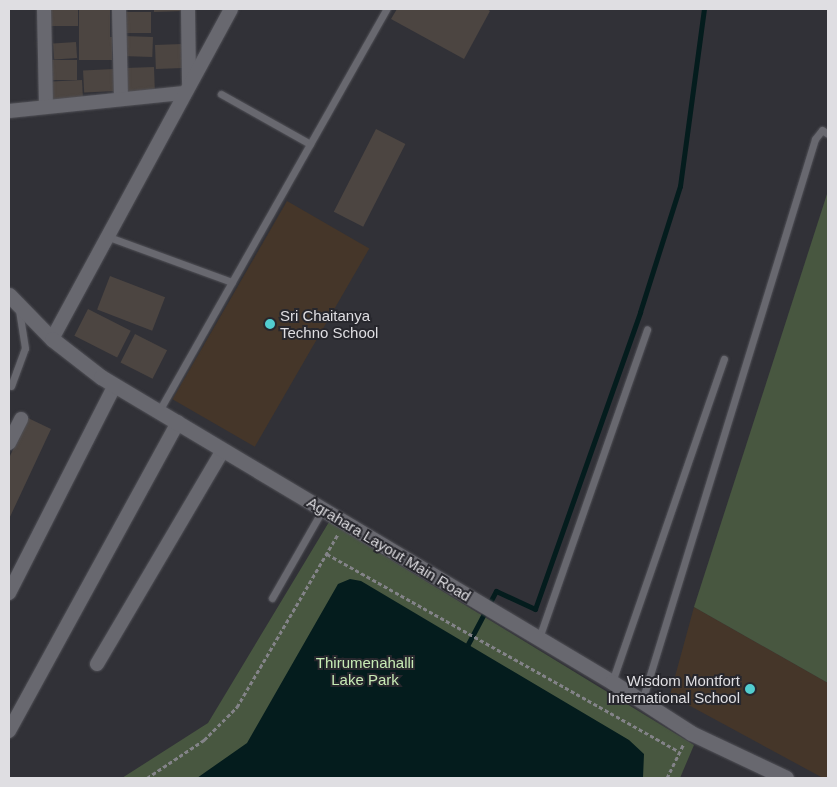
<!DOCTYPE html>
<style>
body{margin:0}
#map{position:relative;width:837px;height:787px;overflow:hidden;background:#313137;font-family:Arial,sans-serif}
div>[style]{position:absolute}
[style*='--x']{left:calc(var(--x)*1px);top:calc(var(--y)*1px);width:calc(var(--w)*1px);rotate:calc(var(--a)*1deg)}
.education>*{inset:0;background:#453629;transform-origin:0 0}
.green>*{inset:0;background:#485740}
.water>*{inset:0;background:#041c1d}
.stream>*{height:5px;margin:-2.5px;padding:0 2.5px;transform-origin:2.5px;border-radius:2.5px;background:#041c1d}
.building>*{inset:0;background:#4c4541;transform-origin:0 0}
.path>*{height:3px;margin-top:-1.5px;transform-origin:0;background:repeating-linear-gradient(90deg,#838388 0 4px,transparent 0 6.5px)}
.roads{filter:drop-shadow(0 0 1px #505056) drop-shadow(0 0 1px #505056)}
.lane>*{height:7px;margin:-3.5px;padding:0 3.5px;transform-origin:3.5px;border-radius:3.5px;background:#68686f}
.street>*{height:14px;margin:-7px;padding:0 7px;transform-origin:7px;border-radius:7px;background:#68686f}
.secondary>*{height:15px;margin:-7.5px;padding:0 7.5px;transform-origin:7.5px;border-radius:7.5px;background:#68686f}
.dots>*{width:14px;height:14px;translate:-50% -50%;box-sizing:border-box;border:2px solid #27272d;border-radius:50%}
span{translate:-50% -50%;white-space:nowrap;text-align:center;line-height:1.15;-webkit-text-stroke:4px #27272d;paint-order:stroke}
.poi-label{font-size:15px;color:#dfdee2}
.left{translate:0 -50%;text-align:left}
.right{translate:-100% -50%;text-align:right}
.street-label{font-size:15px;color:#dfdee2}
.park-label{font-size:15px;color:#c7eab5}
.frame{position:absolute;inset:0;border:10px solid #dfdee2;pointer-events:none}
</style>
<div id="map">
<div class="education">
<i style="left:287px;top:201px;width:95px;height:229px;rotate:30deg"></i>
<i style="clip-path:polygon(694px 607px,828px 683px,828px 778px,823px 778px,670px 695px)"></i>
</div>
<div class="green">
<i style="clip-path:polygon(828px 191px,828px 683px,694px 607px)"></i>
<i style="clip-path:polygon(329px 522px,694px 745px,680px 778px,122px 778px,208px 723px)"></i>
</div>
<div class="water">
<i style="clip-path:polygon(350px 579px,361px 581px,629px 740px,644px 754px,643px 778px,197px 778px,247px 743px,338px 584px)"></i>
</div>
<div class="stream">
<i style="--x:468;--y:644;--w:60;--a:-62.2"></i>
<i style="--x:496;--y:591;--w:43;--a:24.8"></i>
<i style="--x:535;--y:609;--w:315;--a:-70.5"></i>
<i style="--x:640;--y:312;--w:132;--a:-72.4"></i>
<i style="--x:680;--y:186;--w:179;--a:-82.3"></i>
</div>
<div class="building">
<i style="left:50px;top:9px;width:28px;height:17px"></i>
<i style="left:79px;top:9px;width:31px;height:28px"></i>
<i style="clip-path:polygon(154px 9px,182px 9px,182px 11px,154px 12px)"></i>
<i style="clip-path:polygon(397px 9px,487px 9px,490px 11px,464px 59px,391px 19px)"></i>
<i style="left:122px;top:12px;width:29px;height:21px"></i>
<i style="left:123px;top:36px;width:30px;height:20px;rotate:2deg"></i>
<i style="left:112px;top:37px;width:23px;height:33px;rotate:90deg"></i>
<i style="left:76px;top:42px;width:16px;height:23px;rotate:86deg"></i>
<i style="left:182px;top:44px;width:24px;height:27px;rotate:88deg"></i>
<i style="left:52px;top:60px;width:25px;height:20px"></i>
<i style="left:154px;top:67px;width:28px;height:29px;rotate:88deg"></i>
<i style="left:114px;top:69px;width:22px;height:31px;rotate:87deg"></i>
<i style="left:82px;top:80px;width:21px;height:30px;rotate:87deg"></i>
<i style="left:376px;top:129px;width:33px;height:93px;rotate:27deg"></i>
<i style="left:110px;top:276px;width:59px;height:36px;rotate:21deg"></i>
<i style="left:88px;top:309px;width:48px;height:30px;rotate:27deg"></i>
<i style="left:135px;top:334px;width:36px;height:32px;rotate:27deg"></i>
<i style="clip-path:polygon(28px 418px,51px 429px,9px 519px,9px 458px)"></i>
</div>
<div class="path">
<i style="--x:327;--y:554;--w:403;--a:29.3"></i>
<i style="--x:147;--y:778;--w:69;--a:-33.7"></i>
<i style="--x:204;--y:740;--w:47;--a:-45"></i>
<i style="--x:237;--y:707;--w:200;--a:-59.7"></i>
<i style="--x:667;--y:778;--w:37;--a:-64"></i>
</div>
<div class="roads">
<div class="lane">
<i style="--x:221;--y:94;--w:102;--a:29.3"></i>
<i style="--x:106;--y:236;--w:134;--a:20.1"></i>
<i style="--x:11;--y:386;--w:40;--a:-69.8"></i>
<i style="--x:25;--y:348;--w:39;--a:-99"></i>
<i style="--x:159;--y:411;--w:462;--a:-60.5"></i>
<i style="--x:272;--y:598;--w:103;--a:-60.2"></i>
<i style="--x:539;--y:638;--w:327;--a:-70.7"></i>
<i style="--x:612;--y:682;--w:342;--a:-70.9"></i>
<i style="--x:642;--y:701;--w:588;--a:-72.89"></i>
<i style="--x:815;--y:139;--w:11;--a:-52"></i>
<i style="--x:822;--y:130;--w:7;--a:34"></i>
</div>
<div class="street">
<i style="--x:44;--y:9;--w:98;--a:88.8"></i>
<i style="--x:119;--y:9;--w:90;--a:88.7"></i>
<i style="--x:188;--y:9;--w:74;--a:89.2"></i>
<i style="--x:9;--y:111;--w:176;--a:-5.9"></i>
<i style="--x:52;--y:339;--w:375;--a:-61.5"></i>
<i style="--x:9;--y:443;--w:27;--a:-63"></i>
<i style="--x:9;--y:593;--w:233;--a:-63"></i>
<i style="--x:97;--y:664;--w:248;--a:-59.5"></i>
<i style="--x:9;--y:731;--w:352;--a:-61.3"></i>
</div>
<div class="secondary">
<i style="--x:9;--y:295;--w:62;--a:45.7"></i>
<i style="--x:52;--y:339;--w:62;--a:37.8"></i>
<i style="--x:101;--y:377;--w:595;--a:30.83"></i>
<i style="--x:612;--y:682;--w:94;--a:32.8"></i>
<i style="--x:691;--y:733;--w:105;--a:25.3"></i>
</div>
</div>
<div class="dots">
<i style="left:270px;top:324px;background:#52cdcf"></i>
<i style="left:750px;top:689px;background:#52cdcf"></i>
</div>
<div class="poi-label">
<span class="left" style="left:280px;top:324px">Sri Chaitanya<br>Techno School</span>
<span class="right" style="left:740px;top:689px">Wisdom Montfort<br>International School</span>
</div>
<div class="street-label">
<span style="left:389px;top:549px;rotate:31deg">Agrahara Layout Main Road</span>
</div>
<div class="park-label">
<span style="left:365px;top:671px">Thirumenahalli<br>Lake Park</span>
</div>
<div class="frame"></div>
</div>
